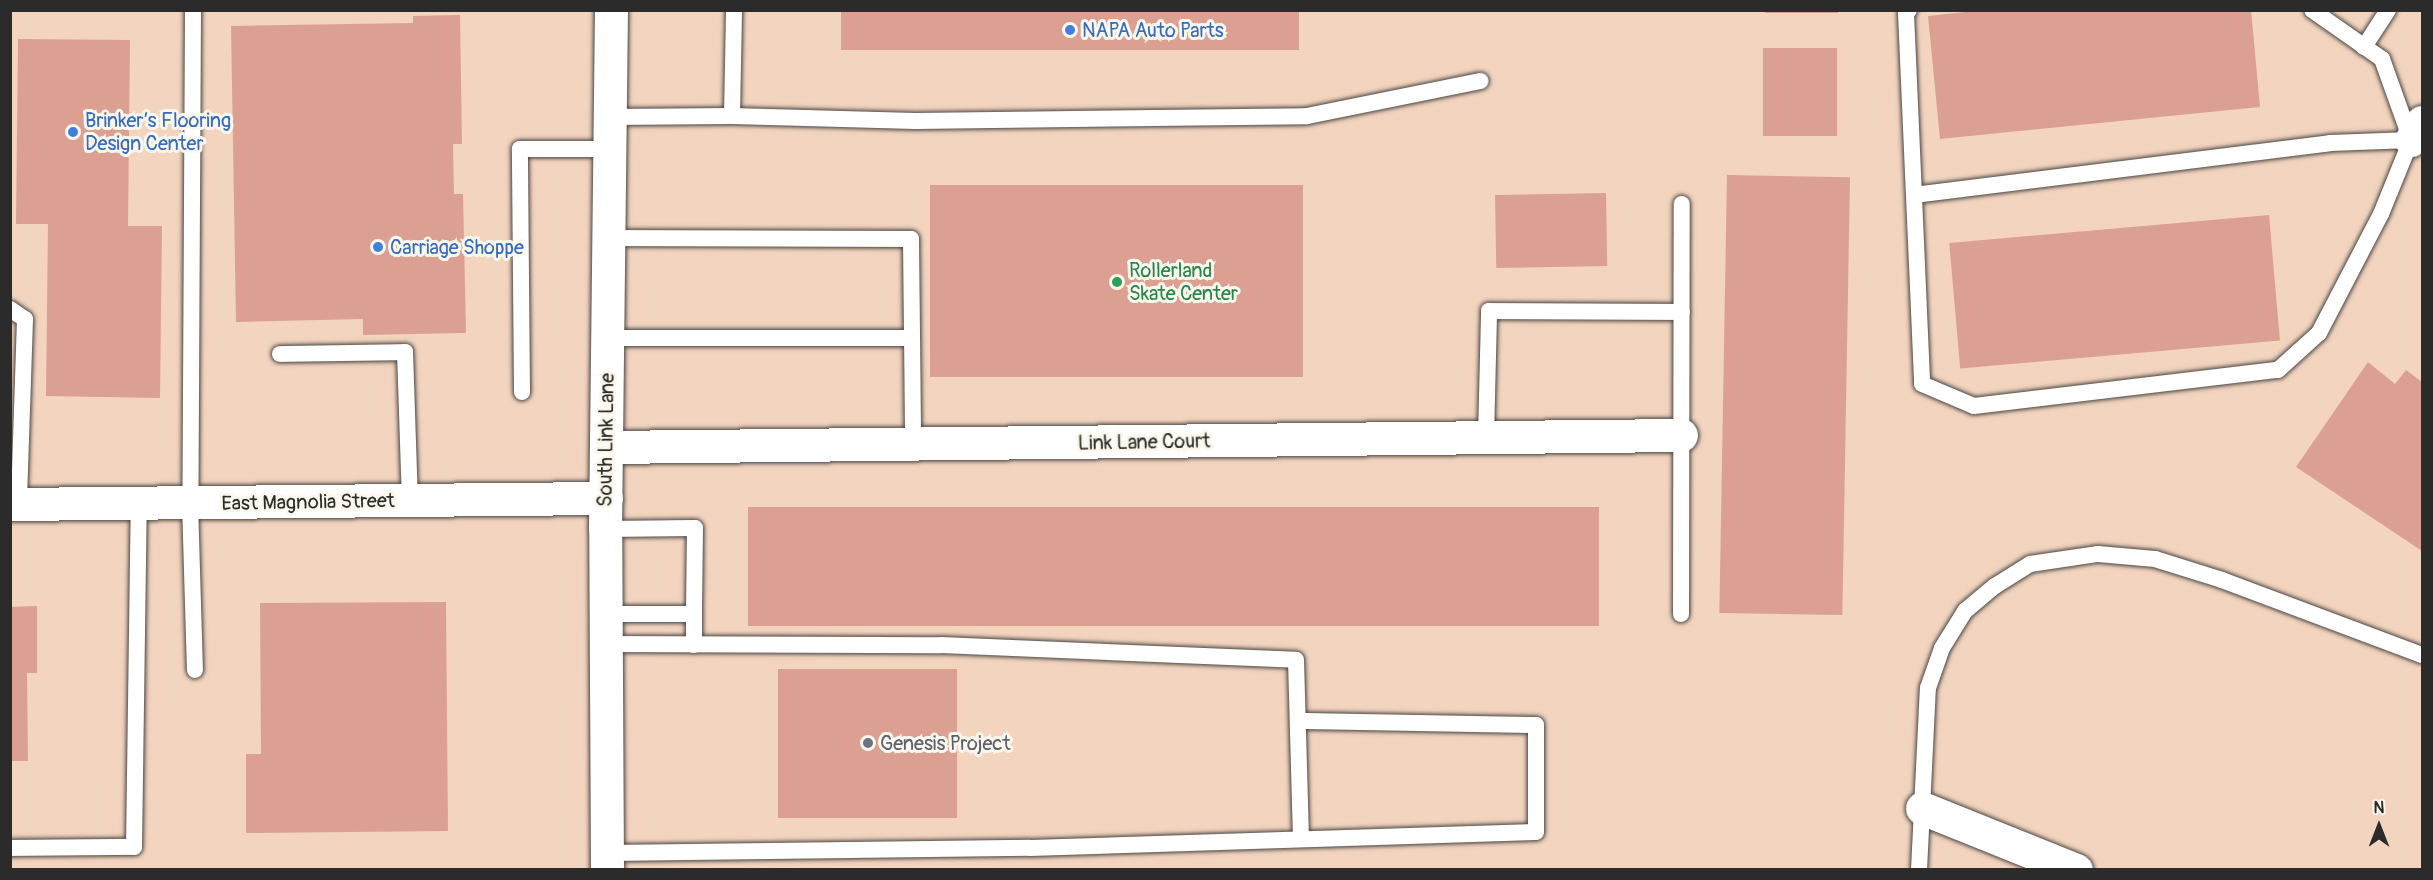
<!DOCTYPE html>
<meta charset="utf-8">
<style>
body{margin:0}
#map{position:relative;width:2433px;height:880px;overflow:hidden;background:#f4e2c7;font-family:Pangolin,sans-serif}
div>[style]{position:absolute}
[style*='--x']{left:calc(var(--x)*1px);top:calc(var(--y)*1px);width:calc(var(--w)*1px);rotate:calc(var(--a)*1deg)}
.built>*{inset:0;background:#f3d4bf;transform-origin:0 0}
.building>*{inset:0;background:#dba092;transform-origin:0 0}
.roads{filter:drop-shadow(0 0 2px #494642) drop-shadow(0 0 2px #494642)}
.lane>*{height:16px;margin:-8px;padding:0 8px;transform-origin:8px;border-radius:8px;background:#fff}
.street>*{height:33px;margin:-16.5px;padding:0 16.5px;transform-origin:16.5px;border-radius:16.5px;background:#fff}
.dots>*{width:16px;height:16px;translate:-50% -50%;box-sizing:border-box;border:3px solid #fbf7ec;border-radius:50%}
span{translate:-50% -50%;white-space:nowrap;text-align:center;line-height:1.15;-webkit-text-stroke:6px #fbf7ec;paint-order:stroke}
.shop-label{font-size:20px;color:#366cbe}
.left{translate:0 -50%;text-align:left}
.leisure-label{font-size:20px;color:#27864d}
.street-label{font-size:20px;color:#2b2b2b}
.worship-label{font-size:20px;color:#5b616d}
.frame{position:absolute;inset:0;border:12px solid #2b2b2b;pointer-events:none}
.north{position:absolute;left:2349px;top:796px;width:60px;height:60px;-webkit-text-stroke:4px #fbf7ec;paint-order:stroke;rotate:0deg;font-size:16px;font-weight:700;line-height:24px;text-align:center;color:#2b2b2b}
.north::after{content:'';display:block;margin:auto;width:21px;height:27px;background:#2b2b2b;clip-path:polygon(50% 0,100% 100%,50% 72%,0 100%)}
</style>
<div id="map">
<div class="built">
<i style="left:11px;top:11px;width:2411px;height:858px"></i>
</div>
<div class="building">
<i style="left:841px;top:10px;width:458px;height:40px"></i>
<i style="left:1765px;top:10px;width:73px;height:3px"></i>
<i style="clip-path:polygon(1984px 10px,2251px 10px,2260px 107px,1940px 139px,1928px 16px)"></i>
<i style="clip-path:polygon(460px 15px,462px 144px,453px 144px,454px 194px,463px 194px,466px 333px,363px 335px,363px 319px,236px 322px,231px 26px,413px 23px,413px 16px)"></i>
<i style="clip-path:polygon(18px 39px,130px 40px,128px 226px,162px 226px,160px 398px,46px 396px,48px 224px,16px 224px)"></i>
<i style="left:1763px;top:48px;width:74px;height:88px"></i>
<i style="left:1727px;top:175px;width:123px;height:438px;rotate:1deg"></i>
<i style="left:1303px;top:185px;width:192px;height:373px;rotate:90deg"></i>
<i style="left:1606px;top:193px;width:73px;height:111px;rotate:89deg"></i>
<i style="left:2269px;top:215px;width:126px;height:321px;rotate:85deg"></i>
<i style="clip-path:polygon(2368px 362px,2395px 384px,2406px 370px,2422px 382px,2422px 551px,2296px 467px)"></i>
<i style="left:748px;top:507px;width:851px;height:119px"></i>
<i style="clip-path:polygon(446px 602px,448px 831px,246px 833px,246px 754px,261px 754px,260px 603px)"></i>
<i style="clip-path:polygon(37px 606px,37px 673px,27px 673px,28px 761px,10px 761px,10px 607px)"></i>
<i style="left:778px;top:669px;width:179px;height:149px"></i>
</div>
<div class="roads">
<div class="lane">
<i style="--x:193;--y:10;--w:493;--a:90.3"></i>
<i style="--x:190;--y:503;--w:167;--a:88.3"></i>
<i style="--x:1909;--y:10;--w:4;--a:135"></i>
<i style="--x:1906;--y:13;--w:371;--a:87.5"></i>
<i style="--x:1922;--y:384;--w:56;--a:22.9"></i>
<i style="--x:1974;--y:406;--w:306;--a:-6.8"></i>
<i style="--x:2278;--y:370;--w:55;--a:-42.1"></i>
<i style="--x:2319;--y:333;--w:134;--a:-62.5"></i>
<i style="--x:2381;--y:214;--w:80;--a:-67.9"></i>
<i style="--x:2411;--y:140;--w:86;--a:-109.7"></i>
<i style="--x:2382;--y:59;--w:85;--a:-145"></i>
<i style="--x:2364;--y:47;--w:44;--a:-57"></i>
<i style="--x:732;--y:116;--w:183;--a:1.6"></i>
<i style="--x:915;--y:121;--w:392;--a:-0.7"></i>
<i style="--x:1307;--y:116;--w:177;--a:-11.4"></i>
<i style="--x:610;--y:117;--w:122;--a:-0.5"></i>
<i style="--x:732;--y:116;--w:106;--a:-88.9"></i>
<i style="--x:1914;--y:195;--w:419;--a:-7.1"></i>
<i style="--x:2330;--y:143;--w:81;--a:-2.1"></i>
<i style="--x:2411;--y:140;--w:6;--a:31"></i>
<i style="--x:609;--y:238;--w:302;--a:0.2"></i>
<i style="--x:911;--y:239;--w:205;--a:89.4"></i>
<i style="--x:10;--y:309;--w:18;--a:34"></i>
<i style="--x:25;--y:319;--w:185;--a:91.9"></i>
<i style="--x:607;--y:338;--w:305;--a:0"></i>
<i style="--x:280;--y:354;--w:125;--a:-0.9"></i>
<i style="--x:405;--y:352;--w:148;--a:88.1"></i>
<i style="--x:522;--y:392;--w:243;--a:-90.5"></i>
<i style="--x:520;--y:149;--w:90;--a:0"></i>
<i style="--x:1486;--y:438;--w:127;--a:-88.6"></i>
<i style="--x:1489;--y:311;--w:193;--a:0.3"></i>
<i style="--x:605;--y:529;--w:90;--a:-0.6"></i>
<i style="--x:695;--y:528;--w:86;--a:90.7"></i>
<i style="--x:694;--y:614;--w:89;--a:180"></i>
<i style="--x:1681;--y:614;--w:410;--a:-89.9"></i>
<i style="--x:605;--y:644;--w:336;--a:0.2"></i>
<i style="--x:941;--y:645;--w:355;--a:2.4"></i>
<i style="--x:1296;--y:660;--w:179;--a:88.4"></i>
<i style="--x:694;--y:645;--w:31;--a:-90"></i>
<i style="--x:10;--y:848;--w:124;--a:-0.5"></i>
<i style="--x:134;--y:847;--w:344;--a:-89.2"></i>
<i style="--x:608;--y:853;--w:422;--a:-0.7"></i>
<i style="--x:1030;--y:848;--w:506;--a:-1.81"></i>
<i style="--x:1536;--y:832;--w:107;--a:-90"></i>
<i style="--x:1536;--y:725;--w:237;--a:-179"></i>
<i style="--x:1919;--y:870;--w:182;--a:-87.2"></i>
<i style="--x:1928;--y:688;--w:42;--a:-70.7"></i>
<i style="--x:1942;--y:648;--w:44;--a:-58.1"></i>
<i style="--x:1965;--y:611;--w:39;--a:-40"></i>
<i style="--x:1995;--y:586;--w:41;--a:-32.2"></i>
<i style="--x:2030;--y:564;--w:69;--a:-8.4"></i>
<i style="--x:2098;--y:554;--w:57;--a:5"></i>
<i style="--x:2155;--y:559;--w:70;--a:17.4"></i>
<i style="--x:2222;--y:580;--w:214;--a:20.6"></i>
</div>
<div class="street">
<i style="--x:2411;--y:140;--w:21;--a:-59"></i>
<i style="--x:606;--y:447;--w:1075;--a:-0.64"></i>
<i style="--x:10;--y:504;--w:596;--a:-0.58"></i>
<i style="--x:1922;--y:808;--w:166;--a:21.9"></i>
<i style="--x:607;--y:870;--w:341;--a:-90.3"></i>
<i style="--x:605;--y:529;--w:519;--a:-89.34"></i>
</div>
</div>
<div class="dots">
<i style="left:1070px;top:30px;background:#3f7fe0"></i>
<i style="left:73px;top:132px;background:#3f7fe0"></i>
<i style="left:378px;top:247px;background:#3f7fe0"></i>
<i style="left:1117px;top:282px;background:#2e9e5b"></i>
<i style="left:868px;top:743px;background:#6b7280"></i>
</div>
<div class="shop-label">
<span class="left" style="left:1082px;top:30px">NAPA Auto Parts</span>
<span class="left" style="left:85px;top:132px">Brinker’s Flooring<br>Design Center</span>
<span class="left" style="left:390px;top:247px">Carriage Shoppe</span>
</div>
<div class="leisure-label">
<span class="left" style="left:1129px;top:282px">Rollerland<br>Skate Center</span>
</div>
<div class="street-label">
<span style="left:606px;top:440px;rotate:-89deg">South Link Lane</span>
<span style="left:1144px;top:442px;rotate:-1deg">Link Lane Court</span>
<span style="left:308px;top:502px;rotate:-1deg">East Magnolia Street</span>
</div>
<div class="worship-label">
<span class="left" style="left:880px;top:743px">Genesis Project</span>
</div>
<div class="frame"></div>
<div class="north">N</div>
</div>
